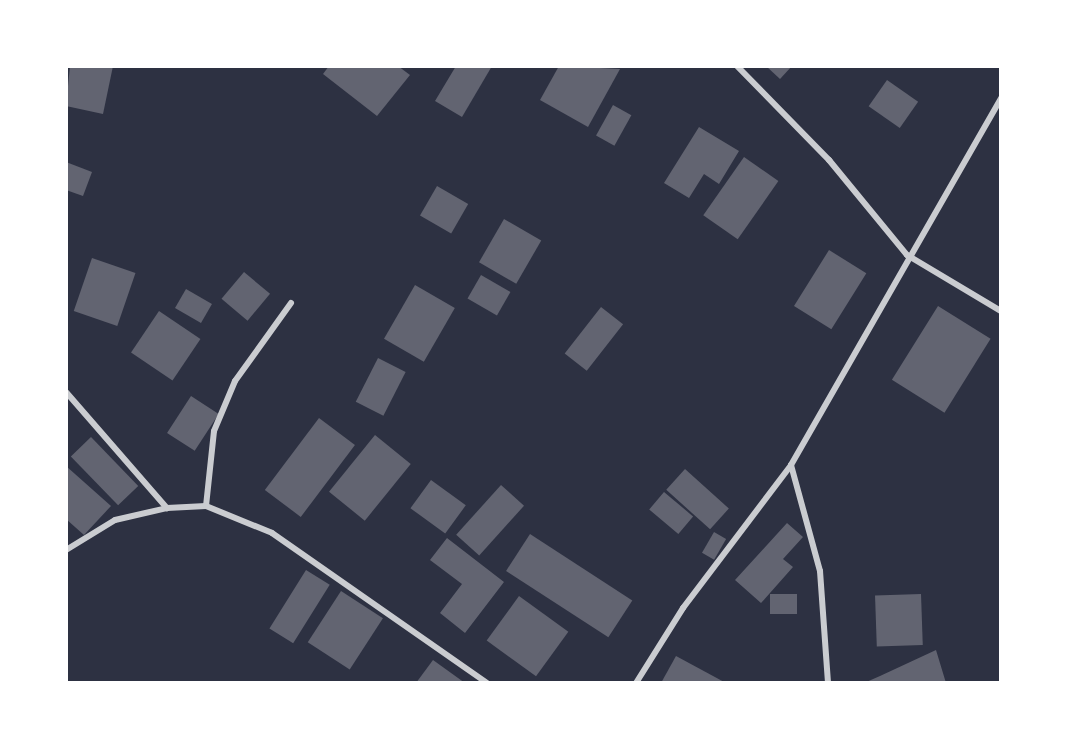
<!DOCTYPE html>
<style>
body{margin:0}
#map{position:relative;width:1067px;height:749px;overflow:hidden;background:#2d3142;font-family:Figtree,sans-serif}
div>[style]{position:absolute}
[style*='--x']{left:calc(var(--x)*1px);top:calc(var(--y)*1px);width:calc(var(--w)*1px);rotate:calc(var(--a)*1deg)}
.building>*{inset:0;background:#626471;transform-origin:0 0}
.minor>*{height:6px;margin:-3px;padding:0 3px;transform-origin:3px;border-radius:3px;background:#caccd0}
span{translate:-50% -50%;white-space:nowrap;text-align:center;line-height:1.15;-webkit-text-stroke:5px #fff;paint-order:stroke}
.frame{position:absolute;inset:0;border:68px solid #fff;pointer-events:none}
</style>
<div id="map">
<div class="building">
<i style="clip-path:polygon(70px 66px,113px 66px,103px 114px,66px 106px)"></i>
<i style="clip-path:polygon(329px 66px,398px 66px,410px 75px,377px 116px,323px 74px)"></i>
<i style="clip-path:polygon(456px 66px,492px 66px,462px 117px,435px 101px)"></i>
<i style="clip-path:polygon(559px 66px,620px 69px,588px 127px,540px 100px)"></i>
<i style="clip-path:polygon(766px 66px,792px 66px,780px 79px)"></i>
<i style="left:887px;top:80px;width:38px;height:32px;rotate:35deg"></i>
<i style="left:613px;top:105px;width:21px;height:35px;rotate:29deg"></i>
<i style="clip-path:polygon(699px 127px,739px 151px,719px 184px,704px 174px,689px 198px,664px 183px)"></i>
<i style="left:744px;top:157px;width:42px;height:71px;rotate:35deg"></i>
<i style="clip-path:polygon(66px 162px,92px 172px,83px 196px,66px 190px)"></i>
<i style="left:437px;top:186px;width:36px;height:34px;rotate:30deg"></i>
<i style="left:504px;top:219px;width:43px;height:50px;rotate:30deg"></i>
<i style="left:829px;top:250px;width:44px;height:66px;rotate:32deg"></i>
<i style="left:92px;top:258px;width:46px;height:56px;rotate:19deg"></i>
<i style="left:244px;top:272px;width:34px;height:35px;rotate:40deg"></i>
<i style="left:481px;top:275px;width:34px;height:27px;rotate:30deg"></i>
<i style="left:415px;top:285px;width:46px;height:62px;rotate:30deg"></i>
<i style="left:186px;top:289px;width:30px;height:22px;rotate:30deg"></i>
<i style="left:938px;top:306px;width:62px;height:87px;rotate:32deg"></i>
<i style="left:601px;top:307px;width:28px;height:59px;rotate:38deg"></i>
<i style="left:159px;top:311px;width:50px;height:50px;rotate:34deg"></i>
<i style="left:378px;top:358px;width:31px;height:49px;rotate:27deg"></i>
<i style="left:191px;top:396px;width:33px;height:44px;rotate:33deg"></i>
<i style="left:319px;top:418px;width:45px;height:90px;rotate:37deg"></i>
<i style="left:375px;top:435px;width:46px;height:73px;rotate:39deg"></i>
<i style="left:91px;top:437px;width:68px;height:28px;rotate:46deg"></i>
<i style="clip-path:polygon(66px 466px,111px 506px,84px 535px,66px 519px)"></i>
<i style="left:685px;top:469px;width:59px;height:28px;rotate:42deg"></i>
<i style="left:431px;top:480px;width:43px;height:35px;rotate:36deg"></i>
<i style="left:501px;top:485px;width:31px;height:67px;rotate:42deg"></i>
<i style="left:664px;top:492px;width:38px;height:23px;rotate:40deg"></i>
<i style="clip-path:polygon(787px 523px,803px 537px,783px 559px,793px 567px,761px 603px,735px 580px)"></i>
<i style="left:714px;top:532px;width:14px;height:24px;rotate:30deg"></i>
<i style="left:530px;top:534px;width:122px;height:44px;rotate:33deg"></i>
<i style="clip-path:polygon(447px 538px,504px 582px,465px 633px,440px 613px,462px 584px,430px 560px)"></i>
<i style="left:306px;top:570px;width:28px;height:69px;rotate:32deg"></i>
<i style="left:341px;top:591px;width:50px;height:61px;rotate:33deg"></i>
<i style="left:770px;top:594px;width:27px;height:20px"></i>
<i style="left:921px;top:594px;width:51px;height:46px;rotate:88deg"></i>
<i style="left:519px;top:596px;width:61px;height:55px;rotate:36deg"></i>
<i style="clip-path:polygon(936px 650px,946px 683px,864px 683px,880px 676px)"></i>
<i style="clip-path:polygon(676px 656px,726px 683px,661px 683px)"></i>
<i style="clip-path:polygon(433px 660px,465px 683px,416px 683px)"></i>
</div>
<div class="minor">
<i style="--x:737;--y:66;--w:132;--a:45.6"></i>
<i style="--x:829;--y:160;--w:123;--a:50.6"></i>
<i style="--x:907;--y:255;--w:109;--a:30.8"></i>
<i style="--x:66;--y:392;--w:154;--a:49"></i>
<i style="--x:791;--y:465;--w:110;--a:74.7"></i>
<i style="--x:820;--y:571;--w:112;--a:85.9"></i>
<i style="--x:206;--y:506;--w:75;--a:-83.9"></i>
<i style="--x:214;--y:431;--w:54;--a:-67.2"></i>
<i style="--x:235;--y:381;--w:96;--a:-54.3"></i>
<i style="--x:66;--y:550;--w:57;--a:-31.5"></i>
<i style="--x:115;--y:520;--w:53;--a:-13"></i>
<i style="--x:167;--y:508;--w:39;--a:-3"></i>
<i style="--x:206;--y:506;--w:71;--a:22.2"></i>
<i style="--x:272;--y:533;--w:262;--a:34.9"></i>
<i style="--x:636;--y:683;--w:89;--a:-57.9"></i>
<i style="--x:683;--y:608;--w:179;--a:-52.9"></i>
<i style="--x:791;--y:465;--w:423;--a:-60.2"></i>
</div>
<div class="frame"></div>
</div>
